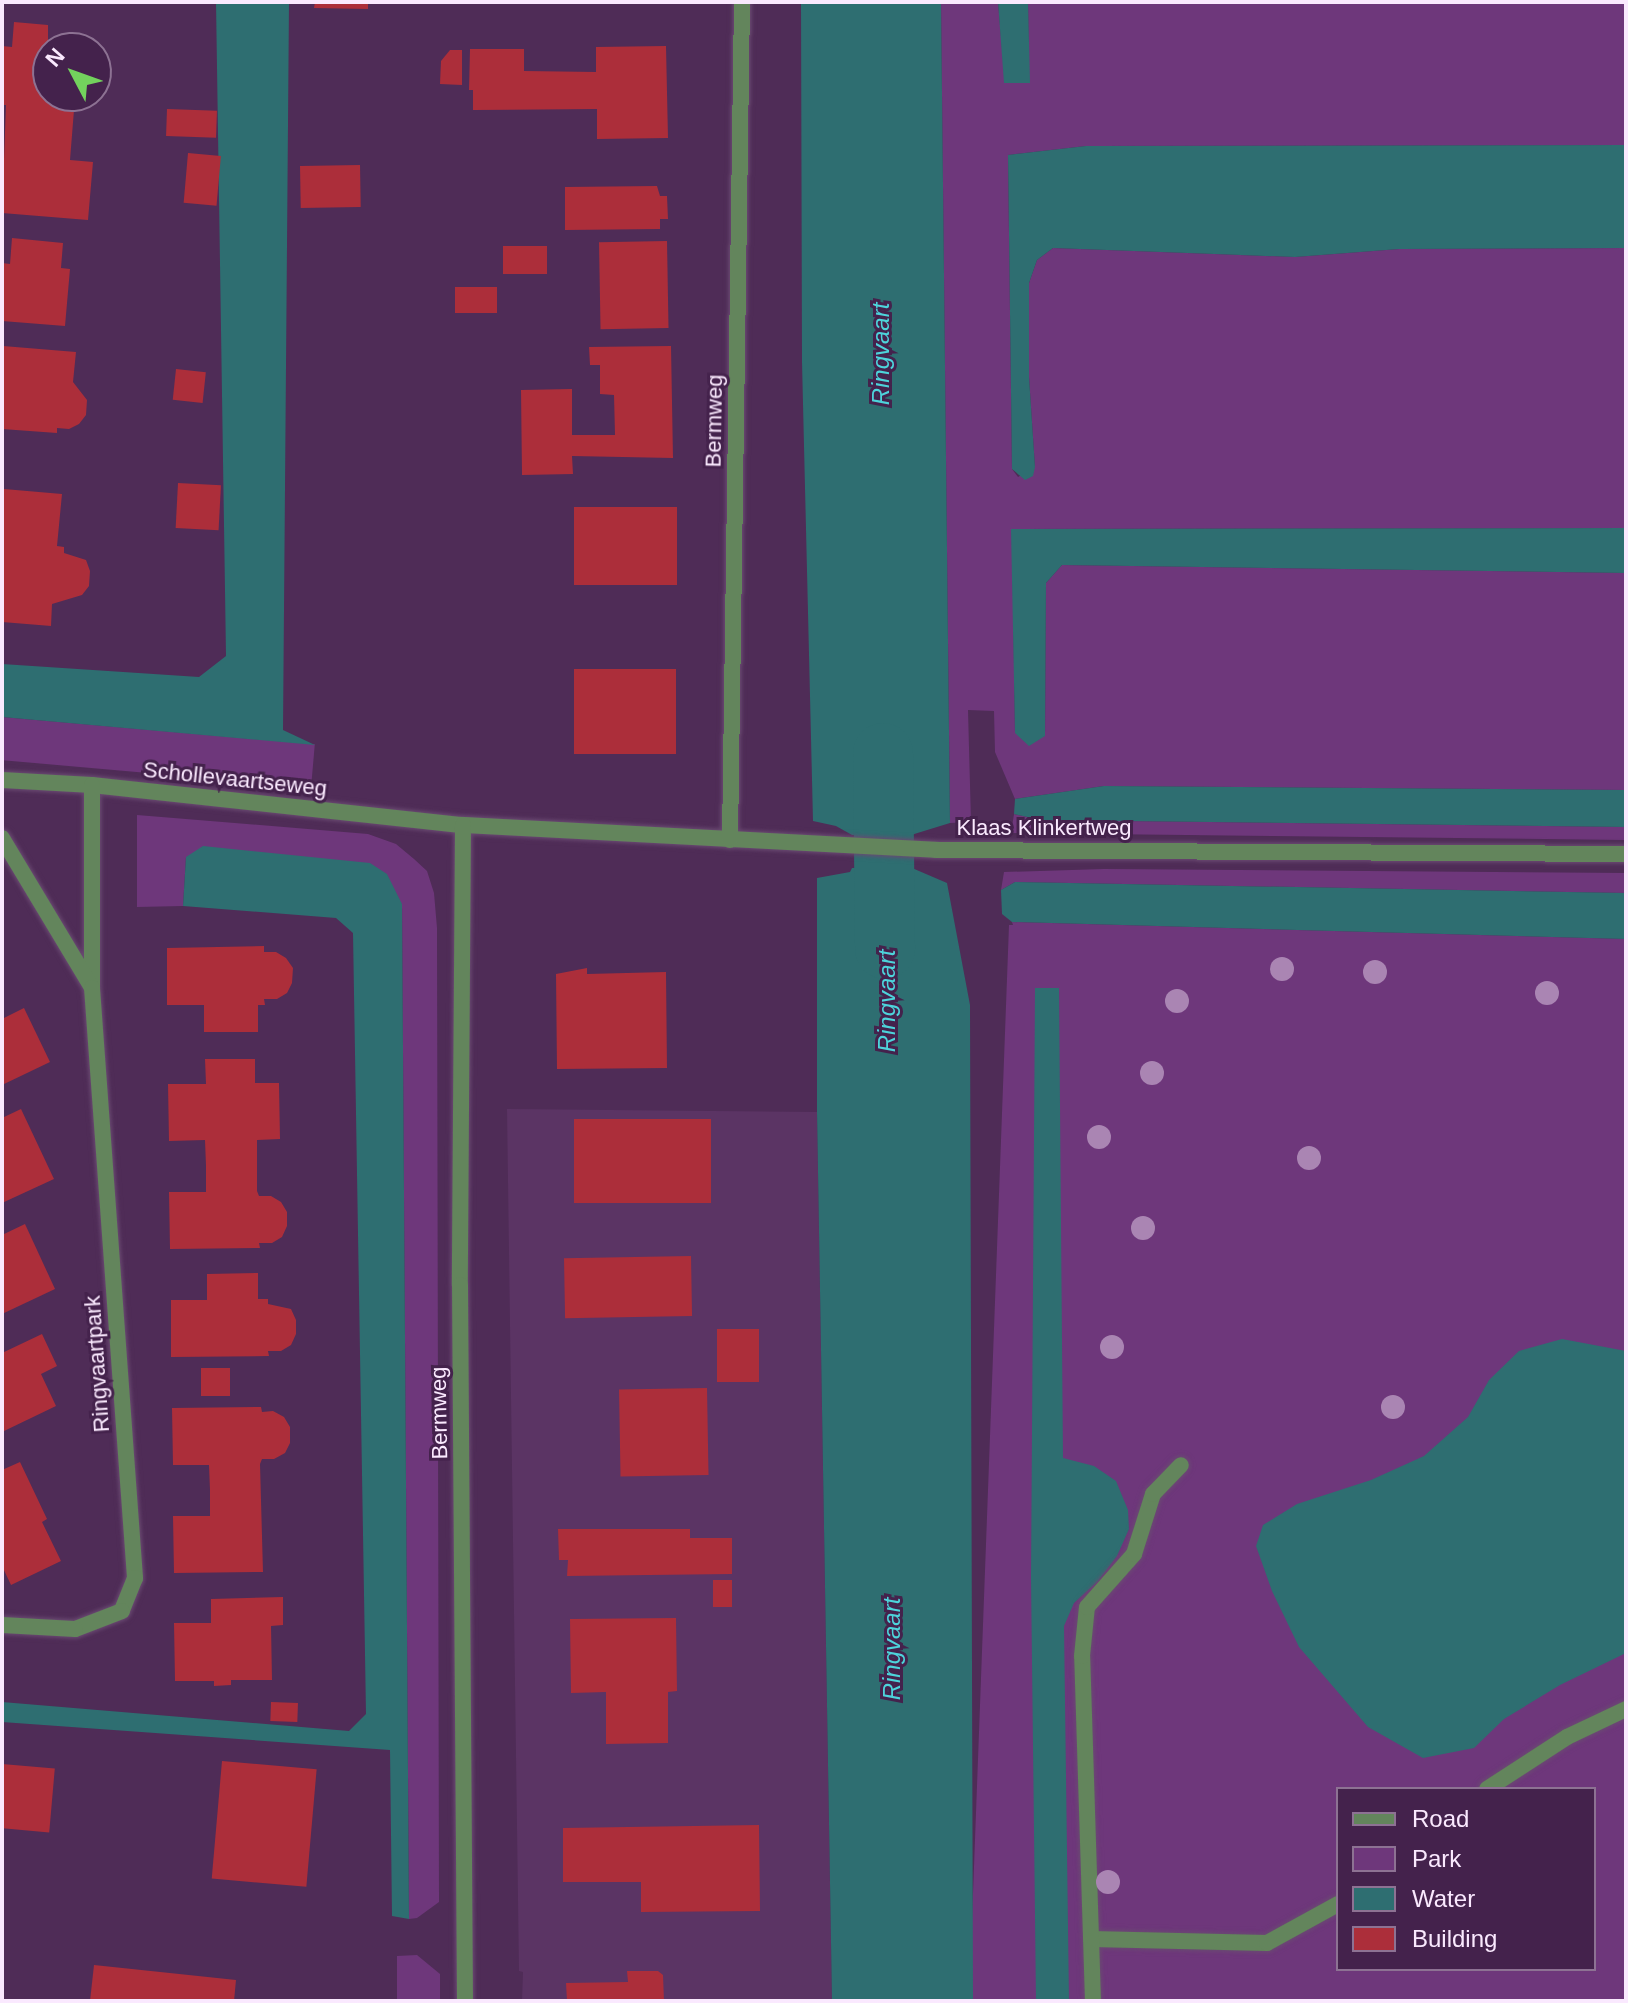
<!DOCTYPE html>
<style>
body{margin:0}
#map{position:relative;width:1628px;height:2003px;overflow:hidden;background:#4f2c57;font-family:Helvetica,sans-serif}
div>[style]{position:absolute}
[style*='--x']{left:calc(var(--x)*1px);top:calc(var(--y)*1px);width:calc(var(--w)*1px);rotate:calc(var(--a)*1deg)}
.built>*{inset:0;background:#5b3464}
.green>*{inset:0;background:#6e377b;transform-origin:0 0}
.water>*{inset:0;background:#2e6e71}
.canal>*{height:60px;margin:-30px;padding:0 30px;transform-origin:30px;border-radius:30px;background:#2e6e71}
.building>*{inset:0;background:#ac2e3a;transform-origin:0 0}
.roads{filter:drop-shadow(0 0 2px #6a4a72) drop-shadow(0 0 2px #6a4a72)}
.lane>*{height:16px;margin:-8px;padding:0 8px;transform-origin:8px;border-radius:8px;background:#63855c}
.street>*{height:16px;margin:-8px;padding:0 8px;transform-origin:8px;border-radius:8px;background:#63855c}
.trees>*{width:24px;height:24px;margin:-12px;border-radius:50%;background:#aa85b3}
span{translate:-50% -50%;white-space:nowrap;text-align:center;line-height:1.15;-webkit-text-stroke:6px #44224c;paint-order:stroke}
.street-label{font-size:22px;color:#fae9fe}
.water-label{font-size:24px;color:#4dd4db;font-style:italic}
.frame{position:absolute;inset:0;border:4px solid #fae9fe;pointer-events:none}
.legend{position:absolute;left:1336px;top:1787px;width:260px;height:184px;box-sizing:border-box;background:#44224c;border:2px solid #8d7293;margin:0;padding:10px 14px;list-style:none;font-size:24px;color:#fae9fe}
.legend li{display:flex;align-items:center;gap:16px;height:40px}
.legend b{width:40px;border:2px solid #8d7293}
.north{position:absolute;left:32px;top:32px;width:80px;height:80px;box-sizing:border-box;background:#44224c;border:2px solid #8d7293;border-radius:50%;rotate:311deg;font-size:22px;font-weight:700;line-height:32px;text-align:center;color:#fae9fe}
.north::after{content:'';display:block;margin:auto;width:28px;height:36px;background:#73d25d;clip-path:polygon(50% 0,100% 100%,50% 72%,0 100%)}
</style>
<div id="map">
<div class="built">
<i style="clip-path:polygon(507px 1109px,817px 1112px,832px 2001px,522px 2001px,523px 1972px,519px 1971px)"></i>
</div>
<div class="green">
<i style="clip-path:polygon(941px 2px,998px 2px,1005px 83px,1029px 82px,1028px 2px,1626px 2px,1626px 145px,1086px 146px,1008px 155px,1012px 469px,1018px 477px,1035px 467px,1029px 377px,1029px 283px,1037px 260px,1053px 248px,1295px 257px,1399px 249px,1626px 248px,1626px 528px,1012px 529px,1015px 733px,1045px 736px,1046px 583px,1062px 565px,1626px 573px,1626px 790px,1104px 786px,1015px 799px,995px 752px,994px 711px,968px 710px,971px 822px,950px 823px)"></i>
<i style="left:2px;top:717px;width:314px;height:43px;rotate:5deg"></i>
<i style="clip-path:polygon(1014px 814px,1041px 820px,1626px 827px,1626px 840px,1011px 833px)"></i>
<i style="clip-path:polygon(137px 815px,368px 834px,396px 844px,414px 859px,427px 871px,434px 893px,437px 928px,439px 1902px,417px 1918px,409px 1919px,402px 904px,186px 857px,183px 906px,137px 907px)"></i>
<i style="clip-path:polygon(1104px 869px,1626px 873px,1626px 893px,1015px 882px,1001px 890px,1004px 872px)"></i>
<i style="clip-path:polygon(evenodd,1012px 922px,1626px 939px,1626px 2001px,969px 2001px,1009px 925px,1013px 925px,1012px 922px,1338px 1789px,1594px 1789px,1594px 1969px,1338px 1969px,1338px 1789px)"></i>
<i style="clip-path:polygon(417px 1955px,440px 1974px,440px 2001px,397px 2001px,397px 1956px)"></i>
</div>
<div class="water">
<i style="clip-path:polygon(216px 2px,289px 2px,283px 730px,315px 745px,2px 717px,2px 664px,199px 677px,226px 656px)"></i>
<i style="clip-path:polygon(801px 2px,941px 2px,950px 823px,911px 835px,852px 835px,836px 826px,813px 821px,802px 362px)"></i>
<i style="clip-path:polygon(998px 2px,1028px 2px,1030px 83px,1004px 83px)"></i>
<i style="clip-path:polygon(1626px 145px,1626px 248px,1399px 249px,1295px 257px,1053px 248px,1037px 260px,1029px 283px,1029px 377px,1035px 467px,1033px 476px,1025px 480px,1012px 469px,1008px 155px,1086px 146px)"></i>
<i style="clip-path:polygon(1626px 528px,1626px 573px,1062px 565px,1046px 583px,1045px 736px,1029px 746px,1015px 733px,1011px 529px)"></i>
<i style="clip-path:polygon(1104px 786px,1626px 790px,1626px 827px,1041px 820px,1014px 814px,1015px 799px)"></i>
<i style="clip-path:polygon(203px 846px,370px 863px,387px 874px,402px 904px,409px 1919px,392px 1916px,390px 1750px,2px 1722px,2px 1702px,349px 1731px,366px 1714px,353px 933px,336px 918px,183px 906px,186px 857px)"></i>
<i style="clip-path:polygon(852px 868px,912px 868px,947px 883px,970px 1005px,973px 2001px,832px 2001px,817px 1112px,817px 878px,850px 872px)"></i>
<i style="clip-path:polygon(1015px 882px,1626px 893px,1626px 939px,1012px 922px,1002px 914px,1001px 890px)"></i>
<i style="clip-path:polygon(1035px 988px,1059px 988px,1063px 1458px,1094px 1466px,1116px 1481px,1128px 1510px,1129px 1529px,1117px 1556px,1098px 1581px,1074px 1603px,1064px 1626px,1069px 2001px,1036px 2001px,1031px 1578px)"></i>
<i style="clip-path:polygon(1562px 1339px,1626px 1351px,1626px 1653px,1560px 1685px,1504px 1719px,1474px 1748px,1423px 1758px,1368px 1727px,1299px 1647px,1272px 1591px,1256px 1546px,1263px 1525px,1297px 1504px,1371px 1480px,1424px 1456px,1468px 1417px,1489px 1380px,1519px 1351px)"></i>
</div>
<div class="canal">
<i style="--x:883;--y:753;--w:196;--a:89.4"></i>
</div>
<div class="building">
<i style="clip-path:polygon(315px 2px,368px 2px,368px 9px,314px 8px)"></i>
<i style="clip-path:polygon(14px 22px,48px 25px,48px 96px,96px 96px,96px 62px,106px 76px,105px 91px,98px 101px,88px 106px,76px 105px,74px 110px,70px 160px,93px 162px,88px 220px,2px 213px,6px 105px,2px 105px,2px 46px,12px 47px)"></i>
<i style="clip-path:polygon(666px 46px,668px 138px,597px 139px,597px 109px,473px 110px,473px 90px,469px 90px,470px 49px,524px 49px,524px 71px,596px 72px,596px 47px)"></i>
<i style="clip-path:polygon(450px 50px,462px 50px,462px 85px,440px 84px,441px 61px)"></i>
<i style="left:167px;top:109px;width:50px;height:27px;rotate:2deg"></i>
<i style="left:188px;top:153px;width:33px;height:50px;rotate:5deg"></i>
<i style="left:360px;top:165px;width:42px;height:60px;rotate:89deg"></i>
<i style="clip-path:polygon(657px 186px,660px 196px,667px 196px,668px 219px,660px 219px,660px 229px,565px 230px,565px 187px)"></i>
<i style="clip-path:polygon(12px 238px,63px 243px,61px 268px,70px 269px,65px 326px,2px 321px,2px 263px,10px 264px)"></i>
<i style="left:667px;top:241px;width:87px;height:68px;rotate:89deg"></i>
<i style="left:503px;top:246px;width:44px;height:28px"></i>
<i style="left:455px;top:287px;width:42px;height:26px"></i>
<i style="clip-path:polygon(3px 346px,76px 352px,73px 382px,87px 400px,86px 415px,79px 424px,69px 429px,57px 428px,57px 433px,2px 429px)"></i>
<i style="clip-path:polygon(671px 346px,673px 458px,572px 456px,573px 474px,522px 475px,521px 390px,572px 389px,572px 435px,615px 435px,614px 395px,600px 394px,600px 365px,590px 365px,589px 347px)"></i>
<i style="left:176px;top:369px;width:30px;height:31px;rotate:6deg"></i>
<i style="left:178px;top:483px;width:43px;height:45px;rotate:3deg"></i>
<i style="clip-path:polygon(4px 489px,62px 494px,57px 546px,64px 547px,64px 553px,86px 560px,90px 571px,89px 586px,82px 595px,52px 604px,51px 626px,2px 622px)"></i>
<i style="left:677px;top:507px;width:78px;height:103px;rotate:90deg"></i>
<i style="left:676px;top:669px;width:85px;height:102px;rotate:90deg"></i>
<i style="clip-path:polygon(264px 946px,264px 952px,276px 952px,286px 958px,293px 968px,292px 983px,287px 993px,277px 999px,264px 999px,265px 1005px,258px 1005px,258px 1032px,204px 1032px,204px 1005px,167px 1005px,167px 948px)"></i>
<i style="clip-path:polygon(587px 968px,587px 974px,666px 972px,667px 1068px,557px 1069px,556px 974px)"></i>
<i style="clip-path:polygon(24px 1008px,50px 1062px,2px 1085px,2px 1019px)"></i>
<i style="clip-path:polygon(205px 1059px,255px 1059px,255px 1083px,279px 1083px,280px 1139px,257px 1140px,257px 1191px,259px 1196px,271px 1196px,281px 1202px,287px 1212px,287px 1226px,282px 1237px,272px 1243px,259px 1243px,260px 1248px,170px 1249px,169px 1192px,206px 1192px,206px 1166px,205px 1140px,169px 1141px,168px 1084px,206px 1084px)"></i>
<i style="clip-path:polygon(21px 1109px,54px 1179px,2px 1203px,2px 1118px)"></i>
<i style="left:711px;top:1119px;width:84px;height:137px;rotate:90deg"></i>
<i style="clip-path:polygon(25px 1224px,55px 1289px,2px 1314px,2px 1235px)"></i>
<i style="left:691px;top:1256px;width:60px;height:127px;rotate:89deg"></i>
<i style="clip-path:polygon(258px 1273px,258px 1299px,268px 1299px,268px 1304px,291px 1309px,296px 1320px,296px 1334px,291px 1345px,281px 1351px,268px 1351px,269px 1356px,171px 1357px,171px 1300px,207px 1300px,207px 1274px)"></i>
<i style="left:717px;top:1329px;width:42px;height:53px"></i>
<i style="clip-path:polygon(42px 1334px,57px 1366px,41px 1374px,56px 1406px,2px 1432px,2px 1353px)"></i>
<i style="left:201px;top:1368px;width:29px;height:28px"></i>
<i style="left:707px;top:1388px;width:87px;height:88px;rotate:89deg"></i>
<i style="clip-path:polygon(261px 1407px,262px 1412px,273px 1411px,284px 1417px,290px 1427px,290px 1443px,285px 1453px,274px 1459px,262px 1459px,260px 1464px,263px 1572px,174px 1573px,173px 1516px,210px 1516px,210px 1490px,209px 1465px,173px 1465px,172px 1408px)"></i>
<i style="clip-path:polygon(20px 1462px,47px 1519px,42px 1522px,61px 1561px,11px 1585px,2px 1566px,2px 1470px)"></i>
<i style="clip-path:polygon(558px 1529px,690px 1529px,690px 1538px,732px 1538px,732px 1574px,567px 1576px,568px 1560px,559px 1560px)"></i>
<i style="left:713px;top:1580px;width:19px;height:27px"></i>
<i style="clip-path:polygon(283px 1597px,283px 1625px,271px 1626px,272px 1680px,231px 1680px,231px 1685px,214px 1686px,214px 1681px,175px 1681px,174px 1623px,211px 1623px,211px 1599px)"></i>
<i style="clip-path:polygon(676px 1618px,677px 1691px,668px 1692px,668px 1743px,606px 1744px,606px 1692px,571px 1693px,570px 1619px)"></i>
<i style="left:271px;top:1702px;width:27px;height:19px;rotate:2deg"></i>
<i style="left:222px;top:1761px;width:95px;height:118px;rotate:5deg"></i>
<i style="left:2px;top:1764px;width:53px;height:64px;rotate:5deg"></i>
<i style="clip-path:polygon(759px 1825px,760px 1911px,641px 1912px,641px 1882px,563px 1882px,563px 1828px)"></i>
<i style="clip-path:polygon(94px 1965px,236px 1980px,234px 2001px,90px 2001px)"></i>
<i style="clip-path:polygon(627px 1971px,658px 1971px,663px 1975px,664px 2001px,567px 2001px,566px 1983px,628px 1982px)"></i>
</div>
<div class="roads">
<div class="lane">
<i style="--x:1487;--y:1789;--w:95;--a:-33"></i>
<i style="--x:1567;--y:1737;--w:65;--a:-25.4"></i>
<i style="--x:1091;--y:1939;--w:176;--a:1.3"></i>
<i style="--x:1267;--y:1943;--w:81;--a:-28.8"></i>
<i style="--x:1093;--y:2001;--w:345;--a:-91.8"></i>
<i style="--x:1082;--y:1656;--w:49;--a:-84.2"></i>
<i style="--x:1087;--y:1607;--w:71;--a:-48.4"></i>
<i style="--x:1134;--y:1554;--w:63;--a:-72.4"></i>
<i style="--x:1153;--y:1494;--w:40;--a:-46"></i>
</div>
<div class="street">
<i style="--x:2;--y:780;--w:90;--a:3.2"></i>
<i style="--x:92;--y:785;--w:373;--a:6.2"></i>
<i style="--x:463;--y:825;--w:474;--a:3"></i>
<i style="--x:936;--y:850;--w:690;--a:0.33"></i>
<i style="--x:92;--y:785;--w:202;--a:90"></i>
<i style="--x:463;--y:825;--w:460;--a:90.4"></i>
<i style="--x:460;--y:1285;--w:716;--a:89.6"></i>
<i style="--x:2;--y:838;--w:175;--a:59"></i>
<i style="--x:92;--y:988;--w:592;--a:85.83"></i>
<i style="--x:135;--y:1578;--w:35;--a:112"></i>
<i style="--x:122;--y:1611;--w:50;--a:159"></i>
<i style="--x:75;--y:1629;--w:73;--a:-176.9"></i>
<i style="--x:730;--y:840;--w:838;--a:-89.18"></i>
</div>
</div>
<div class="trees">
<i style="left:1282px;top:969px"></i>
<i style="left:1375px;top:972px"></i>
<i style="left:1547px;top:993px"></i>
<i style="left:1177px;top:1001px"></i>
<i style="left:1152px;top:1073px"></i>
<i style="left:1099px;top:1137px"></i>
<i style="left:1309px;top:1158px"></i>
<i style="left:1143px;top:1228px"></i>
<i style="left:1112px;top:1347px"></i>
<i style="left:1393px;top:1407px"></i>
<i style="left:1108px;top:1882px"></i>
</div>
<div class="street-label">
<span style="left:714px;top:421px;rotate:-89deg">Bermweg</span>
<span style="left:235px;top:779px;rotate:6deg">Schollevaartseweg</span>
<span style="left:1044px;top:828px">Klaas Klinkertweg</span>
<span style="left:97px;top:1364px;rotate:-94deg">Ringvaartpark</span>
<span style="left:439px;top:1413px;rotate:-91deg">Bermweg</span>
</div>
<div class="water-label">
<span style="left:881px;top:354px;rotate:-90deg">Ringvaart</span>
<span style="left:887px;top:1001px;rotate:-90deg">Ringvaart</span>
<span style="left:892px;top:1649px;rotate:-90deg">Ringvaart</span>
</div>
<div class="frame"></div>
<ul class="legend">
<li><b style="height:10px;background:#63855c"></b>Road</li>
<li><b style="height:22px;background:#6e377b"></b>Park</li>
<li><b style="height:22px;background:#2e6e71"></b>Water</li>
<li><b style="height:22px;background:#ac2e3a"></b>Building</li>
</ul>
<div class="north">N</div>
</div>
